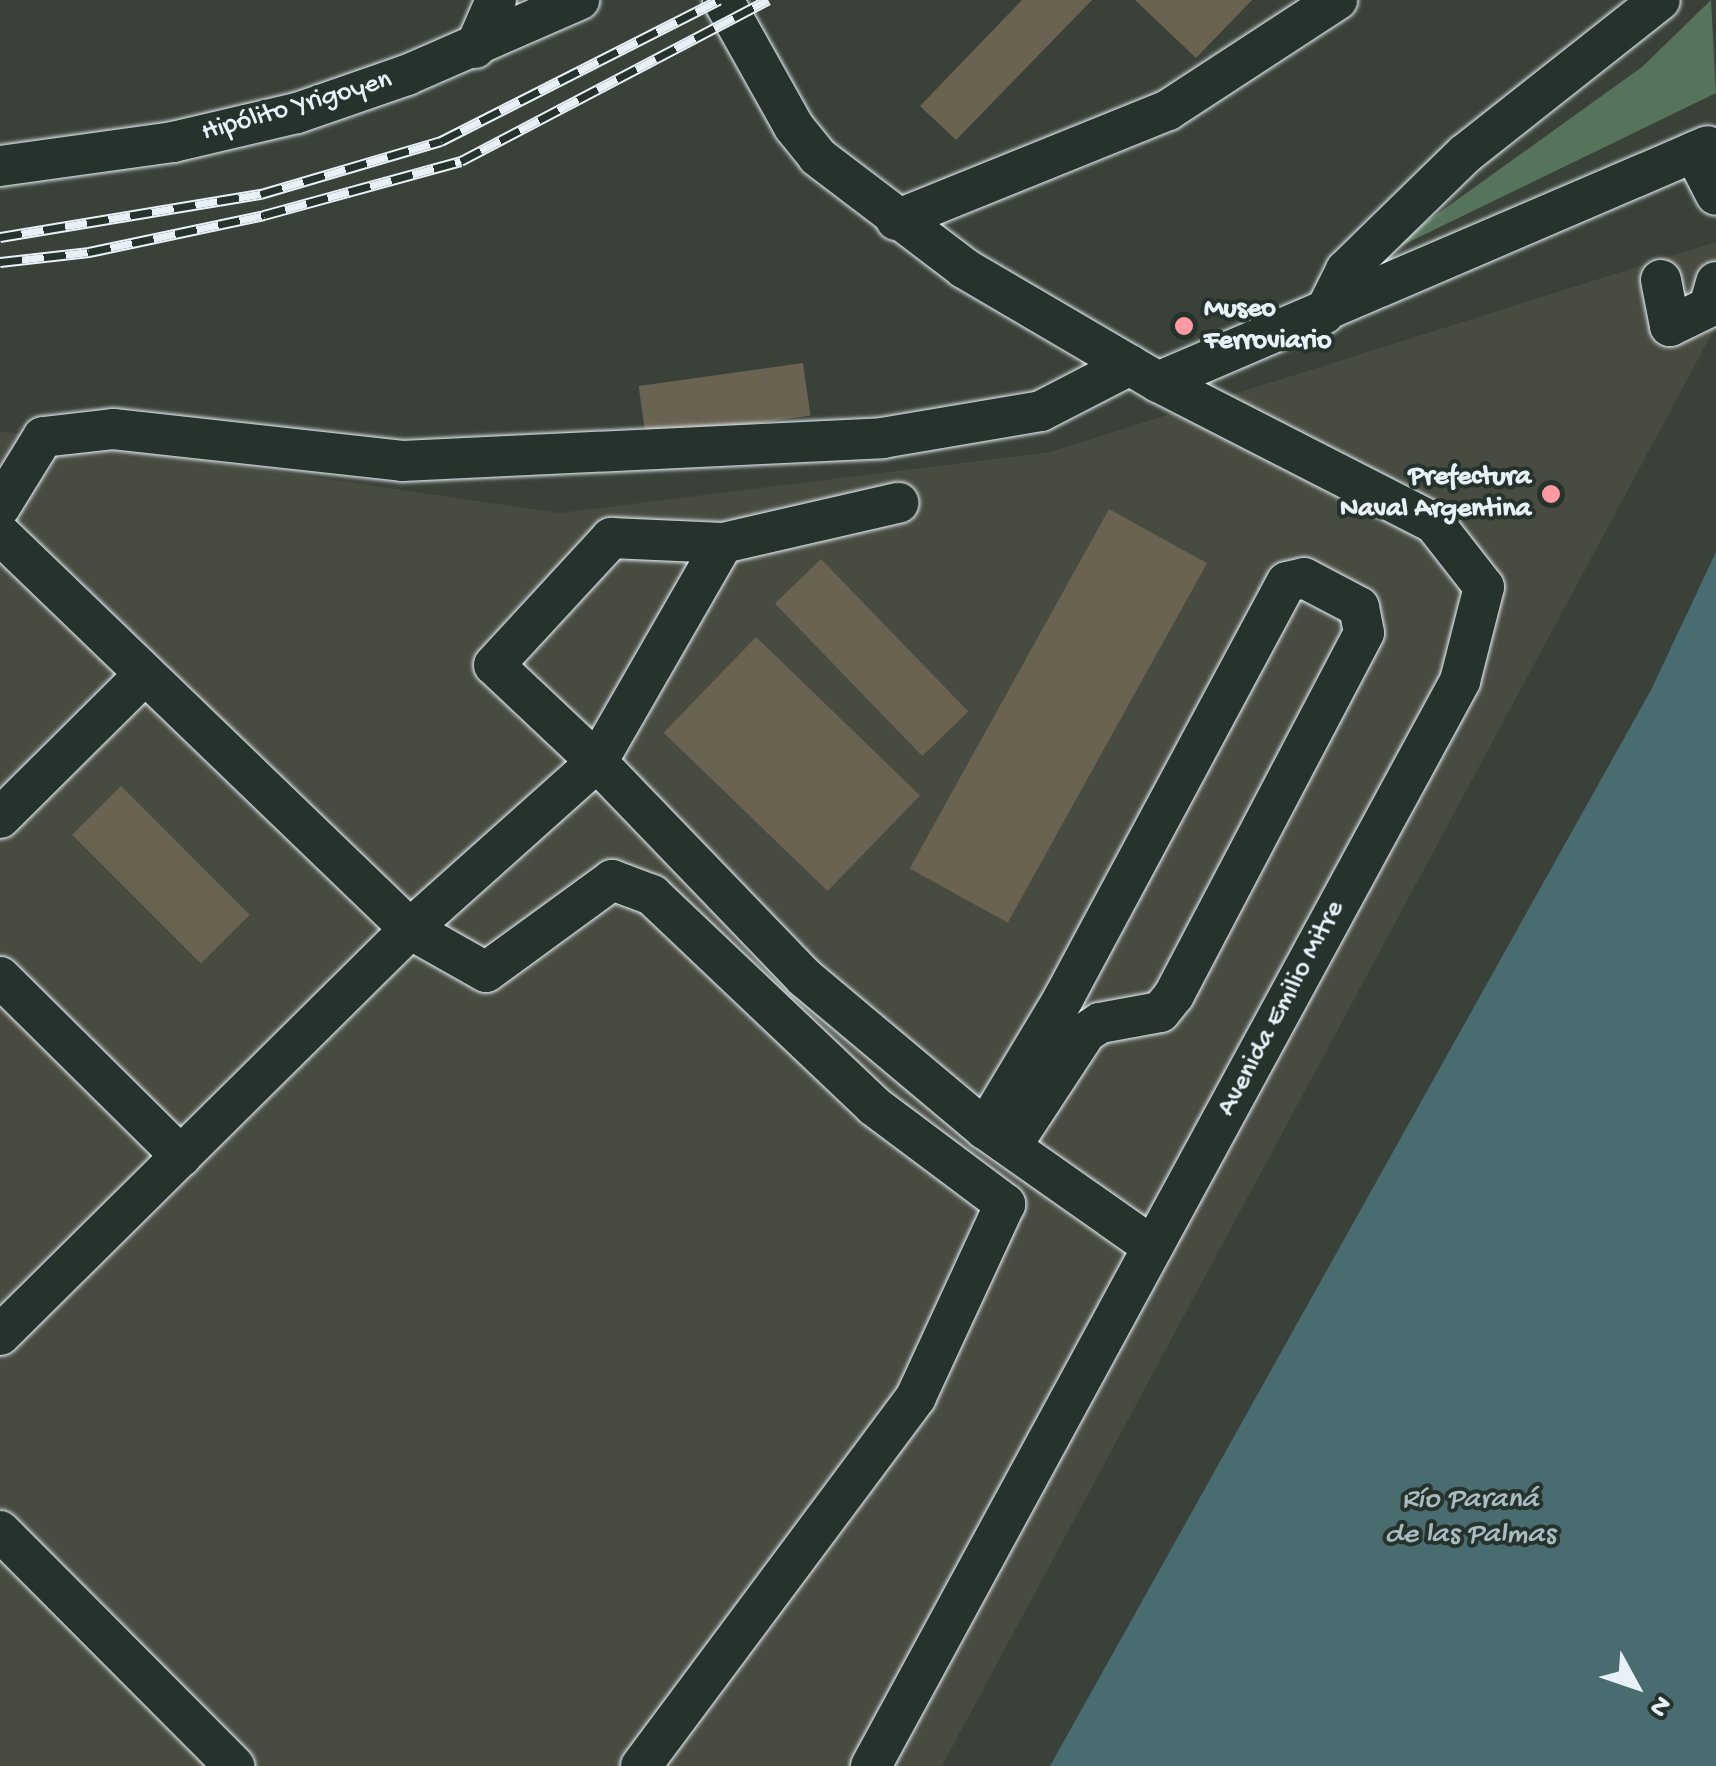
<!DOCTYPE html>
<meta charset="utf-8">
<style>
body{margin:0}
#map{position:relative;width:1716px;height:1766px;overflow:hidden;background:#3a4138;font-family:"Gochi Hand",sans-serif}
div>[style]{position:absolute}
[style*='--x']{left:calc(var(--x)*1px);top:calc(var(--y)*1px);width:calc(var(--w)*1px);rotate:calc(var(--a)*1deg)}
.built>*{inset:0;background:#484b40}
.green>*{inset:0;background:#56745c}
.water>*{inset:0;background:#496c70}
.building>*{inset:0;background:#6a6352;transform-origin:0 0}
.roads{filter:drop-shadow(0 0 2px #e8f1f8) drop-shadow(0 0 2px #e8f1f8)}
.minor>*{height:40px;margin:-20px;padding:0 20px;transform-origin:20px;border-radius:20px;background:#26332d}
.rail>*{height:11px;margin-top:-5.5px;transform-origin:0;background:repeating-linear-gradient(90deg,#26332d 0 22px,#e8f1f8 0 44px);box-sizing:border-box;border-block:2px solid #e8f1f8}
.dots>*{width:28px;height:28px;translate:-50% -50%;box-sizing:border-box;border:5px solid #26332d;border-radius:50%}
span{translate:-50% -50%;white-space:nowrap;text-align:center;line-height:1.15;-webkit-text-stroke:8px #26332d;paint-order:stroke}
.street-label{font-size:28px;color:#e8f1f8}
.poi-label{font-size:28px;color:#e8f1f8;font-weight:700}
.left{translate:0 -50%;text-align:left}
.right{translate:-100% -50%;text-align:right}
.water-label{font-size:30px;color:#a8bcc2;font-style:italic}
.north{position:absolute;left:1586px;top:1636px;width:100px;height:100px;-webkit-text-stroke:8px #26332d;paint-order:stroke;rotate:130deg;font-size:28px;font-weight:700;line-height:40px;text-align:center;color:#e8f1f8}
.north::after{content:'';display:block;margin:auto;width:35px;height:45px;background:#e8f1f8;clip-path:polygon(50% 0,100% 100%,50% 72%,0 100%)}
</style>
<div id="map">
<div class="built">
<i style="clip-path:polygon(1716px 242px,1716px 326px,942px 1766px,0 1766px,0 431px,560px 513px,1050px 452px)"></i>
</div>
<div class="green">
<i style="clip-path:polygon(1711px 0,1716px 93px,1376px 258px,1642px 67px)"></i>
</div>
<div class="water">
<i style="clip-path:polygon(1716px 552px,1716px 1766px,1050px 1766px,1651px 690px)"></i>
</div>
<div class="building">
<i style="clip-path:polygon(1022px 0,1092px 0,956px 140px,920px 106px)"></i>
<i style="clip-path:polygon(1135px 0,1252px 0,1196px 58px)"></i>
<i style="left:803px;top:363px;width:53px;height:166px;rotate:82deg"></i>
<i style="left:1109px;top:509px;width:112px;height:411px;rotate:29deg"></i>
<i style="left:821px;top:559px;width:212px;height:64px;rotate:46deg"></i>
<i style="left:756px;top:637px;width:228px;height:133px;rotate:44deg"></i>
<i style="left:121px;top:786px;width:182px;height:69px;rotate:45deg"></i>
</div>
<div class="roads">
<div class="minor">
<i style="--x:723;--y:0;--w:145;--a:60.8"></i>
<i style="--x:794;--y:127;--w:38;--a:51"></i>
<i style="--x:818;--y:157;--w:183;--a:37.2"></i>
<i style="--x:964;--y:268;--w:225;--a:30.4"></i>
<i style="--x:1158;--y:382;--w:598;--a:-23.22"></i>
<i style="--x:475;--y:48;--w:52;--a:-66.4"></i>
<i style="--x:1694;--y:152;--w:48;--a:62.9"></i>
<i style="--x:0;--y:166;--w:175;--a:-7.9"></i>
<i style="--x:173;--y:142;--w:127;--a:-13.2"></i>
<i style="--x:297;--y:113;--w:116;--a:-19.1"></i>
<i style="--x:407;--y:75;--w:188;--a:-23.6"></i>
<i style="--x:896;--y:220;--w:293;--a:-22"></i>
<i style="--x:1168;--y:110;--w:202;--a:-33.1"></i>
<i style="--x:1661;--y:280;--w:47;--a:78.9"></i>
<i style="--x:1670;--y:326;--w:43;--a:-26"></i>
<i style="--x:1709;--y:307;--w:26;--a:-74"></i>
<i style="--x:1324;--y:314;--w:49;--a:-63.4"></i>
<i style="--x:1346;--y:270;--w:166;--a:-44.3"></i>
<i style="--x:1465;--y:154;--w:248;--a:-38.3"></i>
<i style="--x:0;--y:507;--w:82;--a:-58.4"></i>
<i style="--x:43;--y:437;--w:70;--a:-6.5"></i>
<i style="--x:113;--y:429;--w:291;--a:6.3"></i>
<i style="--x:402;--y:461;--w:481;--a:-2.7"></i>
<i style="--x:882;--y:438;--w:161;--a:-9.6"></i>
<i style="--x:1041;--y:411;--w:100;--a:-27.3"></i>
<i style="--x:0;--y:534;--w:569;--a:43.93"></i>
<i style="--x:410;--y:929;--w:87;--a:29.5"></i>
<i style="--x:486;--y:972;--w:156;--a:-36.1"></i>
<i style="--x:612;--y:880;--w:43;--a:20.6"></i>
<i style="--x:652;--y:895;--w:306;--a:43.5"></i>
<i style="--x:874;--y:1106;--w:164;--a:36.8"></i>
<i style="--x:1005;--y:1204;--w:213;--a:114.8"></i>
<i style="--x:916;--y:1397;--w:460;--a:126.7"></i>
<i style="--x:723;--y:543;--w:253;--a:119.9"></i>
<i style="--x:597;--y:762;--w:141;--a:-136.7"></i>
<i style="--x:494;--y:665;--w:173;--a:-47.3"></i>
<i style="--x:611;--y:538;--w:112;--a:2.6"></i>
<i style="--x:723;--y:543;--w:180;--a:-12.9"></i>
<i style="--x:0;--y:818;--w:204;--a:-44.8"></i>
<i style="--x:0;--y:977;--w:255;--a:44.7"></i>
<i style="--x:985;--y:1129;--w:152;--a:-59"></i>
<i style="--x:1063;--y:999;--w:473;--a:-61.8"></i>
<i style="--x:1287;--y:582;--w:17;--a:-13"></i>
<i style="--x:1304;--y:578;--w:62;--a:27.8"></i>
<i style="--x:1359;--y:607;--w:26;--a:79"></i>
<i style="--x:1364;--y:633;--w:409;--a:117.7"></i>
<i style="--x:1174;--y:995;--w:22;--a:129"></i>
<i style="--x:1160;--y:1012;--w:61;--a:169.6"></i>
<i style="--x:1100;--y:1023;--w:17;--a:147"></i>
<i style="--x:1086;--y:1032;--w:136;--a:123.3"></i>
<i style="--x:0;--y:1335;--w:577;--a:-44.72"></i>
<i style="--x:410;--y:929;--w:251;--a:-41.8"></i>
<i style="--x:597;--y:762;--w:300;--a:46.1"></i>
<i style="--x:805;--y:978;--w:235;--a:40"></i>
<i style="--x:985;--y:1129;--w:205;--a:35.1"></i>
<i style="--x:0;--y:1531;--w:332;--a:45.1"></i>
<i style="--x:871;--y:1766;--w:1235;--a:-61.5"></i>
<i style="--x:1460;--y:681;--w:97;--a:-75.7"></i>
<i style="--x:1484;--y:587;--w:81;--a:-128"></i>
<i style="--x:1434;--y:523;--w:310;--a:-152.9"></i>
</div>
</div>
<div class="rail">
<i style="--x:0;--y:237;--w:265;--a:-9.4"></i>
<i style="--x:261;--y:194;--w:188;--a:-16.4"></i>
<i style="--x:441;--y:141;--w:312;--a:-26.9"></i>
<i style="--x:0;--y:262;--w:90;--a:-6.4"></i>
<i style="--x:89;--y:252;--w:179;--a:-11.9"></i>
<i style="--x:264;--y:215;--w:204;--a:-15.3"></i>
<i style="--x:461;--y:161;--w:347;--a:-27.7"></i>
</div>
<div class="dots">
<i style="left:1184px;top:326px;background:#ff9aa2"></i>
<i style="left:1551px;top:494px;background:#ff9aa2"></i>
</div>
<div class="street-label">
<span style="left:297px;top:107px;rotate:-16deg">Hipólito Yrigoyen</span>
<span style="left:1282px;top:1009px;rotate:-62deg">Avenida Emilio Mitre</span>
</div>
<div class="poi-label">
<span class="left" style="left:1204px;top:326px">Museo<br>Ferroviario</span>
<span class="right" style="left:1531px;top:494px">Prefectura<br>Naval Argentina</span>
</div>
<div class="water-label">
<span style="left:1470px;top:1518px">Río Paraná<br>de las Palmas</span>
</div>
<div class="north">N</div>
</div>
